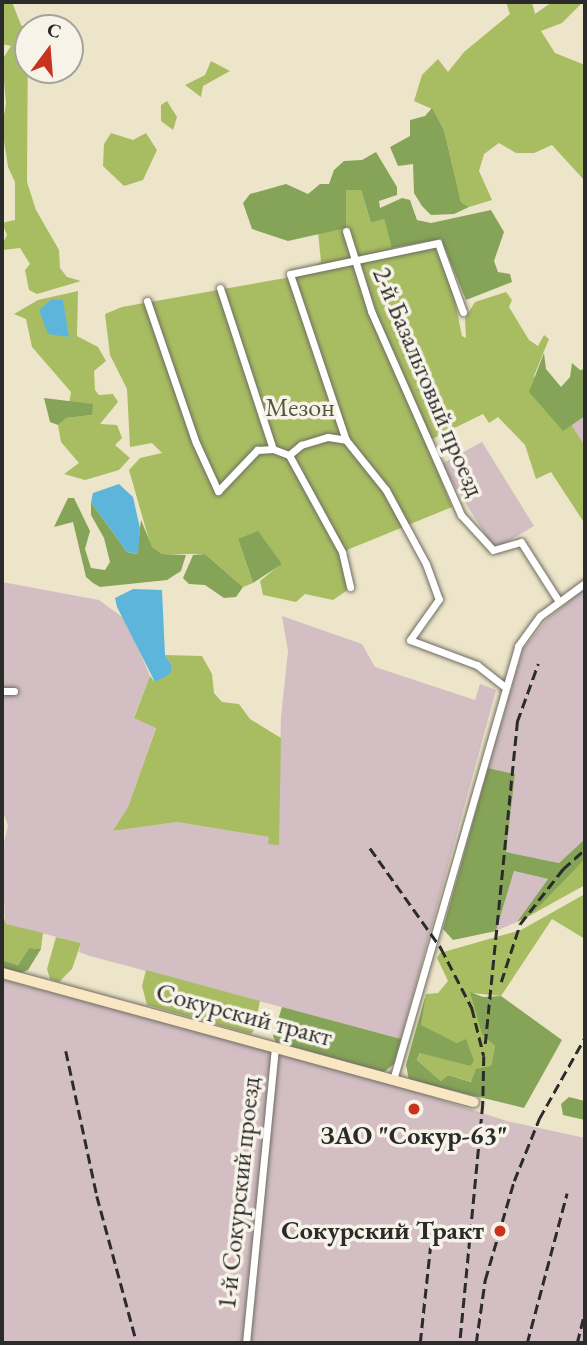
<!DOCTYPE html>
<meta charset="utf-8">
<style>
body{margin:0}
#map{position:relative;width:587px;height:1345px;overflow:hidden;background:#ede5c9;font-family:"EB Garamond",serif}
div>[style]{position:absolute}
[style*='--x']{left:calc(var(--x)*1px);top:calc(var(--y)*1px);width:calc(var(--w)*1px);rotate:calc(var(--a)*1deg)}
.industrial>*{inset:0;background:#d2bec3}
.green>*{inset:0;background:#a8bd62}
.forest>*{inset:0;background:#86a458}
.water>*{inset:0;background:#5eb5db}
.roads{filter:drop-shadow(0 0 2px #6f6c62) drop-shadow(0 0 2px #6f6c62)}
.street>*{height:7px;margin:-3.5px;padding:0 3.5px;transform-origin:3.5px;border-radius:3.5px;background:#fff}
.secondary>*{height:10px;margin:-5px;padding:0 5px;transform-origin:5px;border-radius:5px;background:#f9e7c3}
.rail>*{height:2.5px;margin-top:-1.25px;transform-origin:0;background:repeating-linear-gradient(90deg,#2b2b2b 0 10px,transparent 0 15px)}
.dots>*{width:19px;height:19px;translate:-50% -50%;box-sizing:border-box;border:4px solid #f7f3e8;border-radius:50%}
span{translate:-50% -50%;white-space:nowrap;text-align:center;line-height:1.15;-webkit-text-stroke:7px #f7f3e8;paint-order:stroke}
.street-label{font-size:26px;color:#2b2b2b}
.park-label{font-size:26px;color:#50573c}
.poi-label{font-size:26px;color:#2b2b2b;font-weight:700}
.right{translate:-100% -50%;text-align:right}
.frame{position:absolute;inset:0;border:4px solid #2b2b2b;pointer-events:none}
.north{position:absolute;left:14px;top:14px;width:70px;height:70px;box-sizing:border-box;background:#f7f3e8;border:2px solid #a5a39c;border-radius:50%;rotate:16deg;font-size:19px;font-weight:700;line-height:28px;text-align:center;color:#2b2b2b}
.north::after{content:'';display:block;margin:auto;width:24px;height:32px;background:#c8321e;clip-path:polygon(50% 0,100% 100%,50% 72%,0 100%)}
</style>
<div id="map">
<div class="industrial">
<i style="clip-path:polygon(585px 416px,585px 446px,571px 424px)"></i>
<i style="clip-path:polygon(482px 442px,534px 526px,499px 547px,492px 545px,441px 464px)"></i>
<i style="clip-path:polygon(2px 582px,99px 600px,126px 620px,150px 676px,134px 717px,156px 727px,128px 807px,114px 831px,177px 822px,269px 837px,278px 844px,281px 717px,288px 651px,282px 616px,362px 644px,375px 667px,475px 700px,480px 684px,496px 690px,401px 1039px,90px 956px,79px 952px,81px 943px,5px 924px,2px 851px,8px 826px,2px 809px)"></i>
<i style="clip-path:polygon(585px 588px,585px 839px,559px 863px,505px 852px,515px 774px,488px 768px,523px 649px,546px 620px)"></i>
<i style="clip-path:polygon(514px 871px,548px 879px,517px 922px,496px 931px)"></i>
<i style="clip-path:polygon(2px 979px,392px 1084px,507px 1121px,585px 1138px,585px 1343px,2px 1343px)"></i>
</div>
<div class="green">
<i style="clip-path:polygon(2px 2px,12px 2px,21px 25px,28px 30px,27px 182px,36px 210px,59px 250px,60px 268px,67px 277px,81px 281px,37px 294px,29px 290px,25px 270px,30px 264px,20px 248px,3px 250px,2px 245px,7px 235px,2px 223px,15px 220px,15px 182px,8px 167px,2px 128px,6px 103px,2px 60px,11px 46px,2px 44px)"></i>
<i style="clip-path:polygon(506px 2px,532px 2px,535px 14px,552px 2px,583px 2px,562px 23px,541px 31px,555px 53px,585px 65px,585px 181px,552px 145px,534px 153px,516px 153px,499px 143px,484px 154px,479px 171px,492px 200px,469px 207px,461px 202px,444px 130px,432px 109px,414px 101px,422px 75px,438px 59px,448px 72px,464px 52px,510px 14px)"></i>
<i style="clip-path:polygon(211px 61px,230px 71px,203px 86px,201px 97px,185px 85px,205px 75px)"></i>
<i style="clip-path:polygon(167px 101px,177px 117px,173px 130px,161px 121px,161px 105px)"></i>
<i style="clip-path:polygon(111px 133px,133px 140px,146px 133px,157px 150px,143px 180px,124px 186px,103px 166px,104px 144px)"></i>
<i style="clip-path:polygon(346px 189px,361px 190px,371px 223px,384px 219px,395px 255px,435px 247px,453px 292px,462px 336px,466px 338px,465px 318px,475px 302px,506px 292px,512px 300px,509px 307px,529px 340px,538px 346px,544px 335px,549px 339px,534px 376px,563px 430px,571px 424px,585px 446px,585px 524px,551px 472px,536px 479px,525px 445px,498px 417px,489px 423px,483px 414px,426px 442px,452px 507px,347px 550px,347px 575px,352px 587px,333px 600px,305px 594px,296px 602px,263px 595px,260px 581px,282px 563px,238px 539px,253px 583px,243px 587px,205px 554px,162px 554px,151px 547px,129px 470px,140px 458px,162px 453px,152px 443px,130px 447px,127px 389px,110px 355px,105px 314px,122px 307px,297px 276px,321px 262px,318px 232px,346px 228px)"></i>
<i style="clip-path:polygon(evenodd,78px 291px,77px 336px,98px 347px,106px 361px,94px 371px,95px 390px,99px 395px,113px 394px,118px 402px,100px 424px,117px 425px,122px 438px,115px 445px,130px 458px,119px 470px,85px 480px,64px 474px,79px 463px,61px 442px,58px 425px,65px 418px,92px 415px,92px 404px,69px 404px,71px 392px,32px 347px,26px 319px,14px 314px,38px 300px,78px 291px,63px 300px,64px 321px,68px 337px,55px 332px,63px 300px)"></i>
<i style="clip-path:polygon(165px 655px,202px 656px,212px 674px,214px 693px,222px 702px,239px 704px,250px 719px,281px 738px,279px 845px,268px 844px,269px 837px,177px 822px,113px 831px,128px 807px,156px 728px,134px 718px,150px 676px,155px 682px,172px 666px)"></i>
<i style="clip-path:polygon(585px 859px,585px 885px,531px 915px,569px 875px)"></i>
<i style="clip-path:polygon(585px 894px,585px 939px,552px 919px,501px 996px,471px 993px,495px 1046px,491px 1067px,472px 1082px,448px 1075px,441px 1081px,417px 1060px,421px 1052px,470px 1066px,457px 1043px,420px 1025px,426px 994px,438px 993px,448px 981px,437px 958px,440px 953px,521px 930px)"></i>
<i style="clip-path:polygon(2px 912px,6px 924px,43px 933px,41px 949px,29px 948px,18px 965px,2px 960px)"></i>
<i style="clip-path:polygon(56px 937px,81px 943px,72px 969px,59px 982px,50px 979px,47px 969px)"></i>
<i style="clip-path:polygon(146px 970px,260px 1001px,254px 1030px,251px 1034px,147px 1005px,142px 986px)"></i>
</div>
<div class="forest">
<i style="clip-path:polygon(432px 108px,444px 130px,461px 202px,469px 207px,454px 214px,431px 215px,422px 206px,414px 193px,413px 164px,398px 166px,390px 147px,410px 136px,410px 120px,425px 116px)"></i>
<i style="clip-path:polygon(376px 152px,397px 187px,397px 195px,379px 201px,380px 208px,402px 198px,410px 200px,417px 220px,431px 223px,491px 210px,504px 232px,494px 261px,498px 272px,510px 274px,512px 282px,466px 300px,441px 239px,392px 248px,384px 219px,371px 223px,361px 190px,346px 190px,346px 228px,288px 241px,252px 229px,243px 203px,250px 194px,286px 184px,308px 194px,320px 184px,329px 184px,334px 170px,344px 161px,362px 160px)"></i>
<i style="clip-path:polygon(544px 353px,546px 369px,561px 387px,570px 377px,572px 363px,580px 370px,585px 369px,585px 416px,563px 431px,529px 392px)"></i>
<i style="clip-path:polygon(44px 398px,93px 404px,92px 415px,66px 418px,58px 425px,50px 422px)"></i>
<i style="clip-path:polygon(68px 498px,74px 498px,90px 531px,85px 549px,91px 568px,105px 570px,110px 562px,104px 538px,91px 515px,91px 502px,127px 552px,137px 554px,141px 520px,152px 547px,162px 554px,186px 555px,181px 571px,167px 580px,100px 587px,93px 583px,86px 577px,73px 522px,54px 527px)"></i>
<i style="clip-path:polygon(258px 531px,282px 564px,253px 583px,238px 539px)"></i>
<i style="clip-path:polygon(205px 554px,243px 587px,236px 597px,224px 598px,205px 585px,189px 584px,183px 578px,193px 555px)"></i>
<i style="clip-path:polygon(488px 768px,515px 774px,506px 852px,559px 863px,585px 839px,585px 859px,531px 915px,517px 922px,548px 879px,514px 871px,496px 931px,453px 940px,443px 929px)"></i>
<i style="clip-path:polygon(29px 948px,41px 949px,28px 970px,21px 973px,2px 967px,2px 960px,18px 965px)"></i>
<i style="clip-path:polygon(470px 992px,483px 997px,501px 996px,562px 1040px,524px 1108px,409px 1080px,406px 1065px,426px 994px,421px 1025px,457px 1043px,466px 1039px,474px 1061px,470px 1066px,420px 1053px,417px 1060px,441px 1081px,448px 1075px,471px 1082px,476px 1069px,491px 1066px,495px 1046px,482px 1034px)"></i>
<i style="clip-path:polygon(282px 1007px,401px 1039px,394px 1064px,384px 1072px,276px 1042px,273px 1036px)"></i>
<i style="clip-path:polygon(569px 1097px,585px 1101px,585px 1120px,563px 1115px,561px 1104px)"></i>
</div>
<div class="water">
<i style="clip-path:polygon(52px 299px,63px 300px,69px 337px,48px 334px,39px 310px)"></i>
<i style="clip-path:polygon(119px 484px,133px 497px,140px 528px,138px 554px,127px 552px,91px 502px,93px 493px)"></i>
<i style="clip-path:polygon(133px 589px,162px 590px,165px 655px,172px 666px,170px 674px,155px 682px,117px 607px,115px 598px)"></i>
</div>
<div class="roads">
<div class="street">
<i style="--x:346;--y:231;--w:84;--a:72.6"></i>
<i style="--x:371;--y:311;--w:223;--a:66.2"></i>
<i style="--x:461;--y:515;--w:47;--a:47.6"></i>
<i style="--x:493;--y:550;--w:29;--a:-16"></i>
<i style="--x:521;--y:542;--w:69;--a:57.5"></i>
<i style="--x:220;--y:288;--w:169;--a:71.8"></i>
<i style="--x:147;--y:301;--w:150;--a:71"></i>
<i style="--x:196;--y:443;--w:53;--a:65.4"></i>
<i style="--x:218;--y:491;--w:57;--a:-46.4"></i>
<i style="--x:257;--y:450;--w:16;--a:-4"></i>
<i style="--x:273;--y:449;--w:17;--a:21"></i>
<i style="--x:289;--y:455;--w:16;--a:-40"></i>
<i style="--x:301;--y:445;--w:28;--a:-17"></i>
<i style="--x:328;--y:437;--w:18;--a:9"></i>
<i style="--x:463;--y:312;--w:73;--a:-109.9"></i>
<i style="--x:438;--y:243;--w:151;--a:168.2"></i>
<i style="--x:290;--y:274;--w:175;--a:71.4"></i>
<i style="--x:346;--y:440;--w:64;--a:51.3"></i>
<i style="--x:386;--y:490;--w:84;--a:61.6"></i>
<i style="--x:426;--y:564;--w:37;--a:70"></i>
<i style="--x:439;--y:599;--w:50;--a:125.3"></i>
<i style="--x:410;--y:640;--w:72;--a:20.5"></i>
<i style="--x:477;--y:665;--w:36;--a:38"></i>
<i style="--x:289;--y:455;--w:111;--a:61.3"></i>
<i style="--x:342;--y:552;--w:36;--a:77"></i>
<i style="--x:2;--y:691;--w:12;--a:0"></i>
<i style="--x:393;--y:1080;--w:452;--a:-73.9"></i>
<i style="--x:518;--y:646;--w:37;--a:-54"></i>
<i style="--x:540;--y:616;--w:56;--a:-36.3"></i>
<i style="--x:246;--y:1343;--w:297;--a:-84.4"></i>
</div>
<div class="secondary">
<i style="--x:2;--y:973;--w:489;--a:15.3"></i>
</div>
</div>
<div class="rail">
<i style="--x:370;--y:848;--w:123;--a:54.6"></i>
<i style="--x:441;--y:948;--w:68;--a:62.7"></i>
<i style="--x:472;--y:1008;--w:49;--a:76"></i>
<i style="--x:484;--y:1056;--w:48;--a:91.2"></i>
<i style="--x:483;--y:1104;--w:240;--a:95.5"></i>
<i style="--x:501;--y:982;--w:61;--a:-71.9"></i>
<i style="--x:520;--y:924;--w:70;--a:-52"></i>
<i style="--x:563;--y:869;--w:30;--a:-42"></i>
<i style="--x:485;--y:1044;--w:324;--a:-84.3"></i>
<i style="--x:517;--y:722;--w:62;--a:-70.1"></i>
<i style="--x:66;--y:1051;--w:148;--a:77.9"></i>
<i style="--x:97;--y:1196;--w:152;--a:74.8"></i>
<i style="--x:420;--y:1343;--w:114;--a:-83.9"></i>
<i style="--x:476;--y:1343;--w:64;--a:-81.9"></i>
<i style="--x:485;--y:1280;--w:103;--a:-73.7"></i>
<i style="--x:514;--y:1181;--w:67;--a:-68"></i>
<i style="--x:539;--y:1119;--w:94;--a:-60.7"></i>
<i style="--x:527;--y:1343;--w:155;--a:-75.1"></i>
<i style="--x:577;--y:1343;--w:32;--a:-76"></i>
</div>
<div class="dots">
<i style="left:414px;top:1109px;background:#c8321e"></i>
<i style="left:500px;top:1231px;background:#c8321e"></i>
</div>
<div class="street-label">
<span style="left:428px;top:382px;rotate:67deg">2-й Базальтовый проезд</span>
<span style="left:244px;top:1015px;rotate:15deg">Сокурский тракт</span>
<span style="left:239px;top:1193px;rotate:-84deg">1-й Сокурский проезд</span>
</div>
<div class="park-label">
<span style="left:300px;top:408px">Мезон</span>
</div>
<div class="poi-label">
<span style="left:414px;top:1136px">ЗАО "Сокур-63"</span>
<span class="right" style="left:484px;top:1231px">Сокурский Тракт</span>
</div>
<div class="frame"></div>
<div class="north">С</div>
</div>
